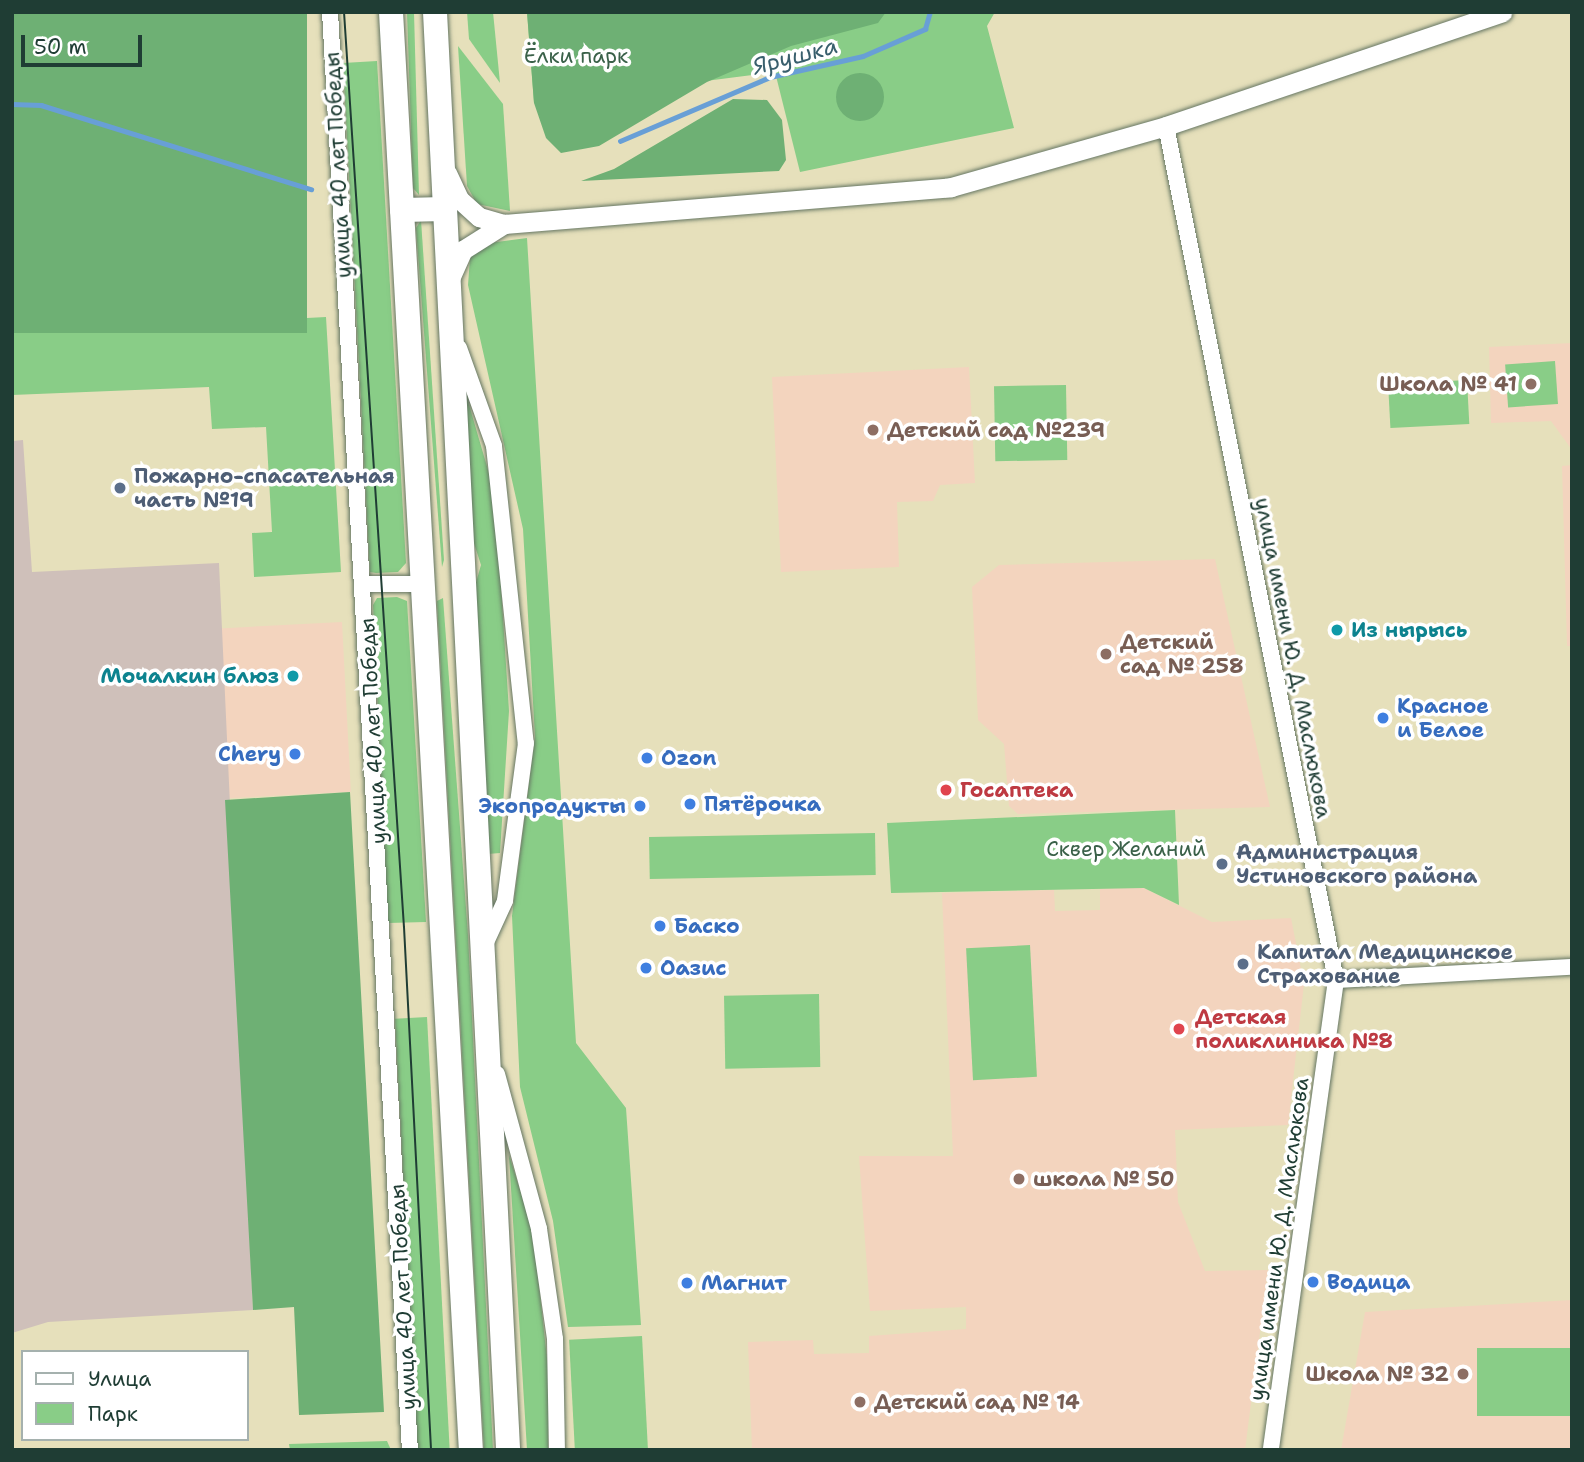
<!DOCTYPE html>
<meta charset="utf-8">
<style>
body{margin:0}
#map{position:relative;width:1584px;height:1462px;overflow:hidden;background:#e6e0bb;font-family:"Shantell Sans",sans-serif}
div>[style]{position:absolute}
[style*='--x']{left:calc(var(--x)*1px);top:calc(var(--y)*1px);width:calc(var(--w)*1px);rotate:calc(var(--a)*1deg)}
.built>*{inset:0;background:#f3d4be;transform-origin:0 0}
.industrial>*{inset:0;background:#cfc0ba}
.green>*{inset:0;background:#89cd87;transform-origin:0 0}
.forest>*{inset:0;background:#6eb074;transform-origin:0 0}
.round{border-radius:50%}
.stream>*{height:4.5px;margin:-2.25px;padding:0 2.25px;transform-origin:2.25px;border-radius:2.25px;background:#689fd6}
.roads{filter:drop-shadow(0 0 2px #657663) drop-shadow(0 0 2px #657663)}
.minor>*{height:16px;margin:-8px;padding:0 8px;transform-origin:8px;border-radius:8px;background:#fff}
.tertiary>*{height:19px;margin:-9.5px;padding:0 9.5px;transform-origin:9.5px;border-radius:9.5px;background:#fff}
.primary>*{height:24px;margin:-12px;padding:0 12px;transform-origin:12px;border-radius:12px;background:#fff}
.tram>*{height:2px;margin:-1px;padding:0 1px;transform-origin:1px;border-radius:1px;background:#1f3d34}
.dots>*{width:19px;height:19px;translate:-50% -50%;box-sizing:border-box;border:4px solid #fff;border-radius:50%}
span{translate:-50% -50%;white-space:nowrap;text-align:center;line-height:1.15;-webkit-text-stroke:7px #fff;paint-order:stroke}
.park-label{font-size:21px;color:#3a6149}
.street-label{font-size:21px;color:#1f3d34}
.education-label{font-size:21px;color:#785e54;font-weight:700}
.right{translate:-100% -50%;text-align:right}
.left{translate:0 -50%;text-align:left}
.service-label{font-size:21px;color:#4e5e75;font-weight:700}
.culture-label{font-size:21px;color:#0d838f;font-weight:700}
.shop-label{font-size:21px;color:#366cbe;font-weight:700}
.health-label{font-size:21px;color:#be3a42;font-weight:700}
.water-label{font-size:23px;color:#395f6d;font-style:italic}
.frame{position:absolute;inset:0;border:14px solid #1f3d34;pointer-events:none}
.legend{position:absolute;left:21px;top:1350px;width:228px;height:91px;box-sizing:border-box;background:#fff;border:2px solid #a5b1ae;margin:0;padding:9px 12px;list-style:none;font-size:21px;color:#1f3d34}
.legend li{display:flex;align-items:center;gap:14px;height:35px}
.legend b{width:35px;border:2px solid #a5b1ae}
.scale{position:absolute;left:21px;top:35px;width:121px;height:32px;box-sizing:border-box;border:4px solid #1f3d34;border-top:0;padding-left:9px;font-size:21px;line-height:24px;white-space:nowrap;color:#1f3d34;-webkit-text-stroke:5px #fff;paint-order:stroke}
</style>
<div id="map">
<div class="built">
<i style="clip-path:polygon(1572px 343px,1572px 450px,1551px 421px,1491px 423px,1489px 347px)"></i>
<i style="clip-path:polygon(969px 367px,975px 483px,940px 485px,933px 501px,897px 502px,899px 567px,781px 572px,772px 377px)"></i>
<i style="clip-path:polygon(1572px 465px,1572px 646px,1567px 646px,1562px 466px)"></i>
<i style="clip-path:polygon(1215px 559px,1270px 807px,1018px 814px,1009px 806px,1004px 744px,978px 720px,972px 587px,999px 565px)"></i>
<i style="left:342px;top:622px;width:170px;height:122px;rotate:87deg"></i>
<i style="clip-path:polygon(1100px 888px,1144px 888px,1212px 922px,1291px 918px,1304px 984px,1288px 1125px,1175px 1130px,1178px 1202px,1205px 1271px,1268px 1270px,1245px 1450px,752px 1450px,748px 1342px,813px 1340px,814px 1354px,869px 1353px,869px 1336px,966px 1329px,966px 1307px,870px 1311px,859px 1156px,953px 1156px,942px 893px,1054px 890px,1055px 911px,1100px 910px)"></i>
<i style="clip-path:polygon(1572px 1300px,1572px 1450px,1341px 1450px,1365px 1312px)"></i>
</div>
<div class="industrial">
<i style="clip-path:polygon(23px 440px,32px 572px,219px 563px,253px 1310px,48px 1322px,12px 1333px,12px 441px)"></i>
</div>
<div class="green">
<i style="clip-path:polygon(407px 12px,414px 12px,419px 195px,413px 188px)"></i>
<i style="clip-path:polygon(467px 12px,493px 12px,500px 83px,469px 39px)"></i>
<i style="clip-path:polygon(527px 12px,995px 12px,987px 26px,1014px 128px,800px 172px,775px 72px,534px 103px)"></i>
<i style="clip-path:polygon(458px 46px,503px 104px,510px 211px,477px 204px,467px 186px)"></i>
<i style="clip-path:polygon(377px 61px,406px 563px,398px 572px,376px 573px,370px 572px,343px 63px)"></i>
<i style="clip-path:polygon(421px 220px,444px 560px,442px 567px,416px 228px)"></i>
<i style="clip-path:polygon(527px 238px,576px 1043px,626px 1108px,641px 1325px,568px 1327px,553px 1221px,520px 1087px,512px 916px,535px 737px,523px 529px,468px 285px,470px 258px,482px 244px)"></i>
<i style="clip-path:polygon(326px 317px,341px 572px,254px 577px,252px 533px,272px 532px,266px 427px,212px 429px,209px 387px,12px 395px,12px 333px)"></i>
<i style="left:1555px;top:361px;width:43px;height:50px;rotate:86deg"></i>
<i style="left:1467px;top:380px;width:44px;height:79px;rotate:87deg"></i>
<i style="left:1066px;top:385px;width:75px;height:72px;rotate:89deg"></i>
<i style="clip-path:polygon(465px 391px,495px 494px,509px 711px,500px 853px,488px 854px,475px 586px,481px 565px,472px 537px)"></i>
<i style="clip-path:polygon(397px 597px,407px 601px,426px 922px,388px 923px,373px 605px,377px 598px)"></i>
<i style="clip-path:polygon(443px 598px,468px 935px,493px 1450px,484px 1450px,437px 601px)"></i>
<i style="clip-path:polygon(1175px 810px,1179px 905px,1144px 888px,891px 893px,887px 823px)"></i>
<i style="left:875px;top:833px;width:42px;height:226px;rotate:89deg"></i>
<i style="left:1030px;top:945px;width:132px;height:64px;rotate:87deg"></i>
<i style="left:819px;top:994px;width:73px;height:95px;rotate:89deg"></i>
<i style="left:427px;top:1017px;width:434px;height:32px;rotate:87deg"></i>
<i style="clip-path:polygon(509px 1155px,533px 1231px,550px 1386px,548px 1450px,527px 1450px)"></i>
<i style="left:642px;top:1336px;width:114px;height:73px;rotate:87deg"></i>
<i style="left:1572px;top:1348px;width:68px;height:95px;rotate:90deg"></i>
<i style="clip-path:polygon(387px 1441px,391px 1450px,290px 1450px,289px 1444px)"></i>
</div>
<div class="forest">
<i style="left:12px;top:12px;width:295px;height:321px"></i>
<i style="clip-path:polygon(527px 12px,886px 12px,878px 23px,791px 46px,707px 82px,599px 146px,561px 153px,546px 138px,534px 103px)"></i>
<i class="round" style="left:836px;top:73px;width:48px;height:48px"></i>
<i style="clip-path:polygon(733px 99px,767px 100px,782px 120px,786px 160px,779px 171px,581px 181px,614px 169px)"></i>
<i style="clip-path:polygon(350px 792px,384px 1412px,299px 1415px,294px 1307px,253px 1310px,225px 800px)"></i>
</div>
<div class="stream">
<i style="--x:12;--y:104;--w:29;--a:2"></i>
<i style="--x:41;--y:105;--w:283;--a:17.3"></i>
<i style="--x:620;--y:141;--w:163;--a:-23.1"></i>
<i style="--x:770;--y:77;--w:95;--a:-12.7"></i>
<i style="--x:863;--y:56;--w:68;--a:-23.5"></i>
<i style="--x:925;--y:29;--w:18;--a:-74"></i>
</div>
<div class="roads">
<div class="minor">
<i style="--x:330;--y:12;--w:1440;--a:86.82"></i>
<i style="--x:1166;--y:126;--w:871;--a:78.74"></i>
<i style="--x:1336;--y:980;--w:474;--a:97.9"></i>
<i style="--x:459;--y:348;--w:104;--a:70.3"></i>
<i style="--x:494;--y:446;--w:299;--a:83.9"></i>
<i style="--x:526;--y:743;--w:159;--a:97.6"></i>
<i style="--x:505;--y:901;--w:55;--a:114.7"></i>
<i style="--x:365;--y:584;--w:60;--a:0"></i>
<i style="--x:1336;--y:980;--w:236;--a:-3.2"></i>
<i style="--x:497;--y:1074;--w:161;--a:74.8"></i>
<i style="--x:539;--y:1229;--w:111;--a:81.7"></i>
<i style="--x:555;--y:1339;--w:111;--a:89"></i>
</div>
<div class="tertiary">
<i style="--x:447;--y:173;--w:29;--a:65"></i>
<i style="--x:459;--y:199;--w:27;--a:42"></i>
<i style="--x:479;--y:217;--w:26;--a:16"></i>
<i style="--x:504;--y:224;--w:449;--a:-4.7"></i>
<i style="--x:951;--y:187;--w:223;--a:-15.8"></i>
<i style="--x:1166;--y:126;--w:355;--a:-18.7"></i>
<i style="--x:449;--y:281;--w:34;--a:-66"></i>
<i style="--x:463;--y:250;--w:49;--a:-32.4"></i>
</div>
<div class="primary">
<i style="--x:391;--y:12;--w:1440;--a:86.82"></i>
<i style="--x:435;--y:12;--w:1440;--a:87.09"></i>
<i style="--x:402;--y:210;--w:43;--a:-1.3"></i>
</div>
</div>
<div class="tram">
<i style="--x:344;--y:12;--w:917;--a:86.25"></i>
<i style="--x:404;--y:927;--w:524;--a:87.04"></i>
</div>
<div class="dots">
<i style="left:1531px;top:384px;background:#8d6e63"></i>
<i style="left:873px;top:430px;background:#8d6e63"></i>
<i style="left:120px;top:488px;background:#5c6f8a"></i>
<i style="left:1337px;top:630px;background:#0f9aa8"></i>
<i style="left:1106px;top:654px;background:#8d6e63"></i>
<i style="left:293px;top:676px;background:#0f9aa8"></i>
<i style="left:1383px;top:718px;background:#3f7fe0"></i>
<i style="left:295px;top:754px;background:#3f7fe0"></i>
<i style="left:647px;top:758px;background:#3f7fe0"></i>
<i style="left:946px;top:790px;background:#e0444e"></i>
<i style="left:690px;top:804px;background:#3f7fe0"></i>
<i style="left:640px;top:806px;background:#3f7fe0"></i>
<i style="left:1222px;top:864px;background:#5c6f8a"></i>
<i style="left:660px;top:926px;background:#3f7fe0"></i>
<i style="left:1243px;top:964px;background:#5c6f8a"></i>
<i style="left:646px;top:968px;background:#3f7fe0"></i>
<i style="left:1179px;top:1029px;background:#e0444e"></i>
<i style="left:1019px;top:1179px;background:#8d6e63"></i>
<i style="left:1313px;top:1282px;background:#3f7fe0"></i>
<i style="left:687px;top:1283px;background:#3f7fe0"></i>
<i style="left:1463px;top:1374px;background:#8d6e63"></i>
<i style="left:860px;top:1402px;background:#8d6e63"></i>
</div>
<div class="park-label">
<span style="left:576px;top:56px">Ёлки парк</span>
<span style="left:1126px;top:849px">Сквер Желаний</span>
</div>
<div class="street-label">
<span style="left:338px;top:165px;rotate:-93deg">улица 40 лет Победы</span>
<span style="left:1293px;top:658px;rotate:79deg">улица имени Ю. Д. Маслюкова</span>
<span style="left:373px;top:731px;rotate:-93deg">улица 40 лет Победы</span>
<span style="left:1279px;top:1239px;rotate:-82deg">улица имени Ю. Д. Маслюкова</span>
<span style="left:403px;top:1297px;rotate:-93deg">улица 40 лет Победы</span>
</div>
<div class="education-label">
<span class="right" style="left:1517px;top:384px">Школа № 41</span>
<span class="left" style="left:887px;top:430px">Детский сад №239</span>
<span class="left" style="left:1120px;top:654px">Детский<br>сад № 258</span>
<span class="left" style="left:1033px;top:1179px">школа № 50</span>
<span class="right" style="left:1449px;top:1374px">Школа № 32</span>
<span class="left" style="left:874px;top:1402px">Детский сад № 14</span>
</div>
<div class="service-label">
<span class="left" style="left:134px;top:488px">Пожарно-спасательная<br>часть №19</span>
<span class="left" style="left:1236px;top:864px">Администрация<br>Устиновского района</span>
<span class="left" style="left:1257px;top:964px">Капитал Медицинское<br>Страхование</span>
</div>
<div class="culture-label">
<span class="left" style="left:1351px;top:630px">Из нырысь</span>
<span class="right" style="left:279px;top:676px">Мочалкин блюз</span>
</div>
<div class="shop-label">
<span class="left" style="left:1397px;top:718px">Красное<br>и Белое</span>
<span class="right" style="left:281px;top:754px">Chery</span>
<span class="left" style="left:661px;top:758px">Ozon</span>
<span class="left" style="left:704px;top:804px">Пятёрочка</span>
<span class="right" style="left:626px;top:806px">Экопродукты</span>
<span class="left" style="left:674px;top:926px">Баско</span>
<span class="left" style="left:660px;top:968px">Оазис</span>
<span class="left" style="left:1327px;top:1282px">Водица</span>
<span class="left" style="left:701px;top:1283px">Магнит</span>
</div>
<div class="health-label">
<span class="left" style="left:960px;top:790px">Госаптека</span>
<span class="left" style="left:1195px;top:1029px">Детская<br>поликлиника №8</span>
</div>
<div class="water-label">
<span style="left:795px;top:56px;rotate:-15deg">Ярушка</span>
</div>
<div class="frame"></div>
<ul class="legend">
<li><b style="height:9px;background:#fff"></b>Улица</li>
<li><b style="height:19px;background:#89cd87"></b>Парк</li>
</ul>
<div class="scale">50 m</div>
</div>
